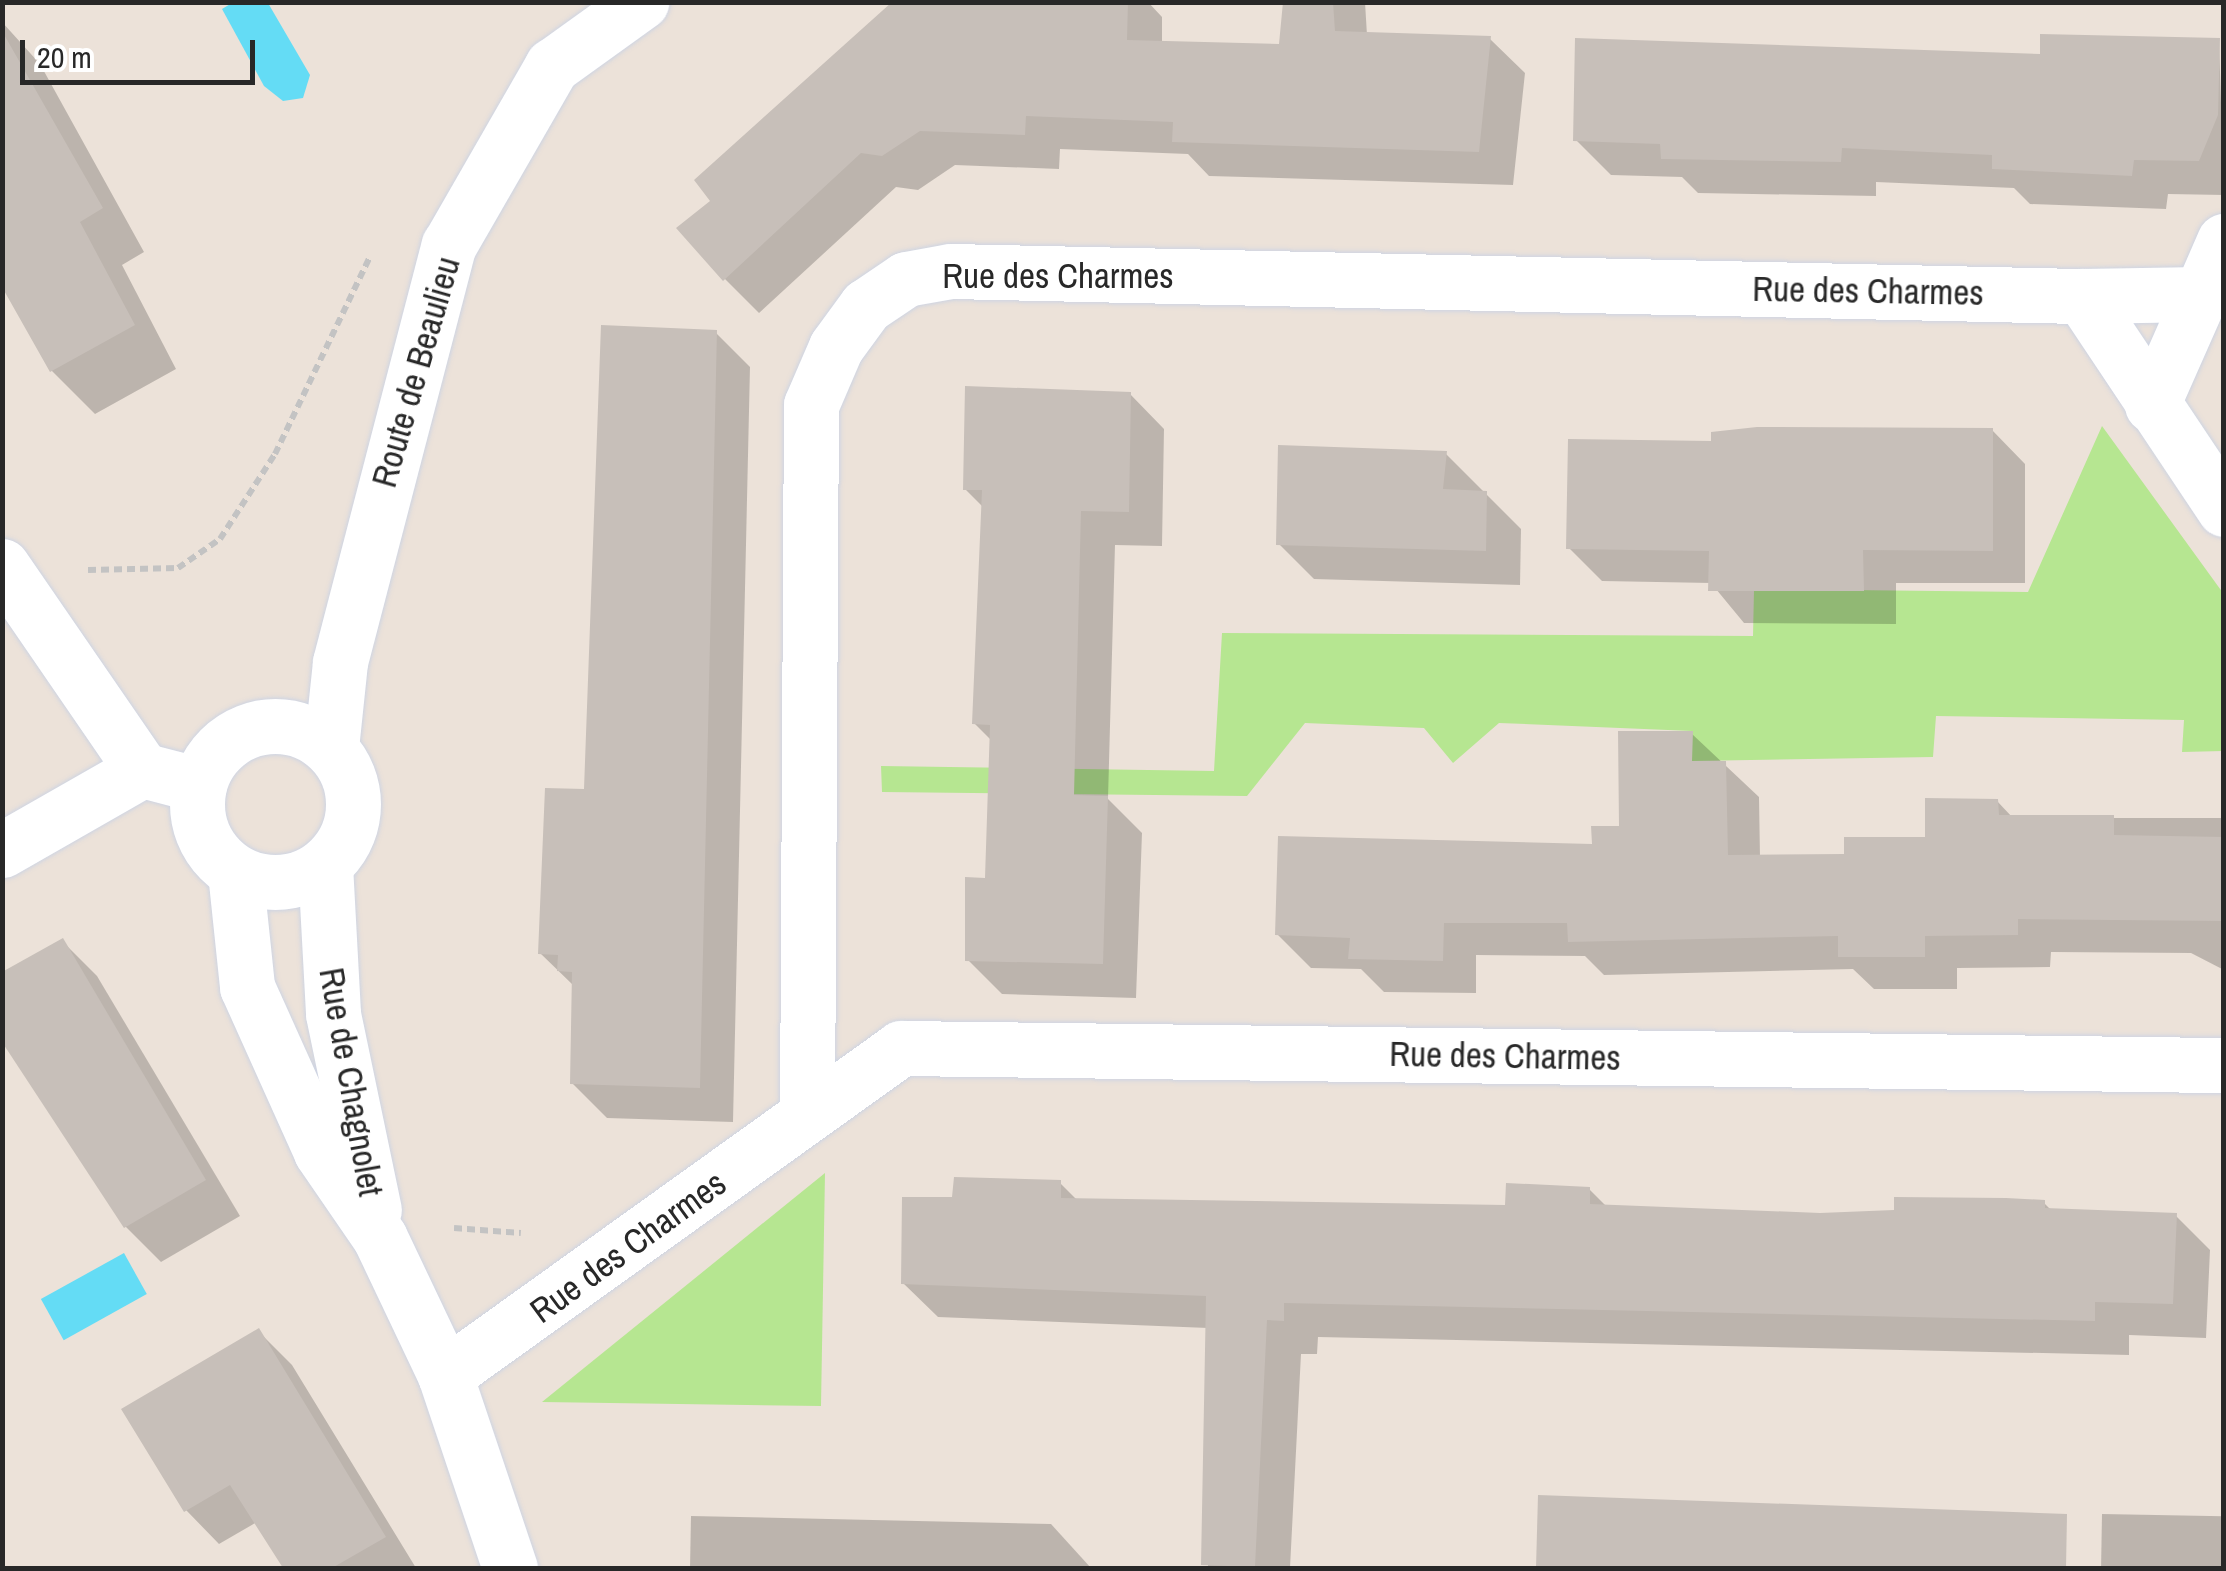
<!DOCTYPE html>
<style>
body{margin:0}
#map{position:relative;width:2226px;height:1571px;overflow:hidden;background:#ece2d9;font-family:"Archivo Narrow",sans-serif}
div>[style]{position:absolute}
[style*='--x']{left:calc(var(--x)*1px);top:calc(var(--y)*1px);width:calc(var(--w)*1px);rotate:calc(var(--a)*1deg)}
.green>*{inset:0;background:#b6e691}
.water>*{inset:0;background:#64dcf5;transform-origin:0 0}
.shadow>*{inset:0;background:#0003;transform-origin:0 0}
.building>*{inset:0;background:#c7bfb9}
.path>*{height:6px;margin-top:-3px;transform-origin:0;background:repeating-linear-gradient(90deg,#c3c3c3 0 8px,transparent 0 13px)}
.roads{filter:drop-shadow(0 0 2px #ced4e2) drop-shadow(0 0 2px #ced4e2)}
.minor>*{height:55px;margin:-27.5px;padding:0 27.5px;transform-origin:27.5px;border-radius:27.5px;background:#fff}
.tertiary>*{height:55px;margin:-27.5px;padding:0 27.5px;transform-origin:27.5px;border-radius:27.5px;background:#fff}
.tertiary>.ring{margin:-27.5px;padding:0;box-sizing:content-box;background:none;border:55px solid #fff;border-radius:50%}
span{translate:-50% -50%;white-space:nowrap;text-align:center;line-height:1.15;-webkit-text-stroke:10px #fff;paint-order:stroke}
.street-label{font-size:35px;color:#282828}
.frame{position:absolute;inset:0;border:5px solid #282828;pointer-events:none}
.scale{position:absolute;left:20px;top:40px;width:235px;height:45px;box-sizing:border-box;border:5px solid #282828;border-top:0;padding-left:12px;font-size:30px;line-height:35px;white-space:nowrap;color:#282828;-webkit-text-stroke:8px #fff;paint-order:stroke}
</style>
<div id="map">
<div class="green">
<i style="clip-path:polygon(2102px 426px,2223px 593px,2223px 751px,2182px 752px,2184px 720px,1936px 716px,1933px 757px,1692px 761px,1692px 731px,1499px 723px,1453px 763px,1424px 728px,1305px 723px,1247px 796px,882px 792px,881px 766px,1214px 771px,1222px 633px,1753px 636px,1754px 589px,2028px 592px)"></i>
<i style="clip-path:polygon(825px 1173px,821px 1406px,542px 1402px)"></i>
</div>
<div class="water">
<i style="clip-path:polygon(232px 3px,268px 3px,310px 75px,303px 98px,283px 101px,264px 86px,222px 9px)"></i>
<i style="left:124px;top:1253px;width:47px;height:95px;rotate:61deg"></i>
</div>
<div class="shadow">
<i style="clip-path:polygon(895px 2px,1148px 2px,1162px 17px,1162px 43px,1281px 47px,1286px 2px,1365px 2px,1367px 35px,1490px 39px,1525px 73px,1513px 185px,1209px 176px,1188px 154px,1060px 149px,1059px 169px,955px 165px,918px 190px,896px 187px,759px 313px,725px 279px,713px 201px)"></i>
<i style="clip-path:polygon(2px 22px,40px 64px,144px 252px,122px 265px,176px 369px,95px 414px,52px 371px,2px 283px)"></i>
<i style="clip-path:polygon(2219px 41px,2224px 195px,2168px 194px,2166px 209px,2030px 204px,2014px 188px,1876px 182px,1876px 196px,1698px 193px,1682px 177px,1611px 175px,1576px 140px,2042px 56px)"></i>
<i style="clip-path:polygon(716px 333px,750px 367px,733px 1122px,607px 1118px,572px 1083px,574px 986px,540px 953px)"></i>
<i style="clip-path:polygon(1130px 394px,1164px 429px,1162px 546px,1115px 545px,1108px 799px,1142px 833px,1136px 998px,1002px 994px,968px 960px,987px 881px,992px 741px,974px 723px,983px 507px,965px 489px)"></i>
<i style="clip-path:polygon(1992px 430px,2025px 464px,2025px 583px,1896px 583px,1896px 624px,1744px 623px,1711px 583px,1602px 581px,1569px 548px,1713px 444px)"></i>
<i style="clip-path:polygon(1446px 454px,1521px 529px,1520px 585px,1314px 579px,1279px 544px)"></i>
<i style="clip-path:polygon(1692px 734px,1759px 797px,1760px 857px,1846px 857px,1928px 840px,1997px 801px,2013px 818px,2224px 818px,2224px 970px,2191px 953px,2051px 952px,2050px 967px,1957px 968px,1957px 989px,1874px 989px,1853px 969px,1604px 975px,1585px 956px,1476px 955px,1476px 993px,1384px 992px,1361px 969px,1311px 968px,1277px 934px,1595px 846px,1622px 829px)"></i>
<i style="clip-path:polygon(62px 941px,97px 976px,240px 1216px,161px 1262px,126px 1227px,2px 1033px)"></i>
<i style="clip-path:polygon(1060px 1183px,1078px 1201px,1507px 1208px,1589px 1189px,1607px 1207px,1820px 1215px,2044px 1203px,2052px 1211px,2176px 1216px,2210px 1250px,2206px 1338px,2129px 1335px,2129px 1355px,1318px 1337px,1317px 1354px,1301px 1354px,1290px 1568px,1208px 1568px,1208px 1328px,938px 1317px,903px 1283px,954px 1199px)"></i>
<i style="clip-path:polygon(258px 1331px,292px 1365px,416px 1568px,286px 1568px,257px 1522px,219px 1544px,186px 1510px)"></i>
<i style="clip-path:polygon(1540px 1498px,2005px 1547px,2004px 1568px,1539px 1568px)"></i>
<i style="left:2102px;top:1514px;width:122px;height:54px;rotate:1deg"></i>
<i style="clip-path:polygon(691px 1516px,1051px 1524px,1091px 1568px,690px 1568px)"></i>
</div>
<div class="building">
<i style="clip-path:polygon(892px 2px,1128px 2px,1127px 40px,1279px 44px,1283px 2px,1333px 2px,1335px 31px,1491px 36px,1479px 152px,1172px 142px,1173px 122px,1026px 116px,1025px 135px,920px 131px,882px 156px,861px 153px,723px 281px,676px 228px,710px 201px,694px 180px)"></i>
<i style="clip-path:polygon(2px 31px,103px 208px,80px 222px,135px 325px,50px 372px,2px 287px)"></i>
<i style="clip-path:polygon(2040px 34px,2220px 38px,2218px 115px,2199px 161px,2134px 160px,2132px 176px,1992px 169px,1992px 155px,1842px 148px,1841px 162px,1661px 159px,1660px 144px,1573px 141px,1575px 38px,2040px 54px)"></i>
<i style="clip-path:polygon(601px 325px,717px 330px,700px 1088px,570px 1084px,572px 972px,557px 971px,558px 955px,538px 954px,545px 788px,584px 789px)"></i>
<i style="clip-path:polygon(965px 386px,1131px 392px,1129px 512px,1081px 511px,1074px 795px,1108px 796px,1103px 964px,965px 961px,965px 877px,985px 878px,990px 725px,972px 724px,982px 490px,963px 490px)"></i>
<i style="clip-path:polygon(1757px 427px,1993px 428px,1993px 551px,1863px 550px,1864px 591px,1708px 591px,1709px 551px,1566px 549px,1568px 439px,1711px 441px,1711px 432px)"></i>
<i style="clip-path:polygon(1278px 445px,1447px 451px,1443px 489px,1487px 491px,1486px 551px,1276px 545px)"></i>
<i style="clip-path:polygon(1618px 731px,1693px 731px,1692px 761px,1726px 761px,1728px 855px,1844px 854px,1844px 837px,1925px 837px,1925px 798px,1998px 799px,1999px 815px,2114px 815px,2114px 835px,2224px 837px,2224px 921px,2018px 919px,2018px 935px,1925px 936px,1925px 957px,1838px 957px,1838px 936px,1568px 942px,1567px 923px,1444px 923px,1443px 961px,1348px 959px,1350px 938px,1275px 935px,1278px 836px,1592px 844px,1591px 826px,1619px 826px)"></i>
<i style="clip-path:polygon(63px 938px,206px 1180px,124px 1228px,2px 1042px,2px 972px)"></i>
<i style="clip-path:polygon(954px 1177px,1061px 1180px,1061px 1198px,1505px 1205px,1506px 1183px,1590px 1187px,1590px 1204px,1820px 1213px,1894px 1210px,1894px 1197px,2006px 1198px,2045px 1200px,2045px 1208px,2177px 1213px,2173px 1304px,2095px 1302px,2095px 1321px,1284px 1303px,1284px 1321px,1267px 1320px,1255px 1567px,1201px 1565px,1206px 1296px,901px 1284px,902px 1197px,952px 1197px)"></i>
<i style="clip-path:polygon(259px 1328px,386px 1537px,332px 1568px,283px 1568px,230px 1485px,184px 1512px,121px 1409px)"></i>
<i style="clip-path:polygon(1538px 1495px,2067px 1514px,2066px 1568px,1536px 1568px)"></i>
</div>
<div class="path">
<i style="--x:88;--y:570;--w:90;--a:-1.3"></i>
<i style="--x:178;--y:568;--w:51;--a:-34.6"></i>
<i style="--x:220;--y:539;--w:101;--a:-57.1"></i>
<i style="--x:275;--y:454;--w:219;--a:-64.3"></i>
<i style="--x:454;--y:1228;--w:67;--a:4.3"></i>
</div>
<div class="roads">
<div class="minor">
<i style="--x:2082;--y:296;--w:119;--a:-1"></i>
<i style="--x:2201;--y:294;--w:58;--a:-66.5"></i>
<i style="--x:2152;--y:405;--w:121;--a:-66.2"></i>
<i style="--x:2;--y:850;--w:161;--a:-29.7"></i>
<i style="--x:807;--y:1114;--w:709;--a:-89.68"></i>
<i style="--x:811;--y:405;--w:63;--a:-66.7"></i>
<i style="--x:836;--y:347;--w:51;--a:-53.8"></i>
<i style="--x:866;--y:306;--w:48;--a:-34"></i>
<i style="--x:906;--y:279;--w:46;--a:-10.1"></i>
<i style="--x:951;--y:271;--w:1131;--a:1.27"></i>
<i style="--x:2082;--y:296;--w:256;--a:56.3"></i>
<i style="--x:445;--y:1375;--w:561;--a:-35.64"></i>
<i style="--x:901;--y:1048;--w:1323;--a:0.74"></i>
</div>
<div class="tertiary">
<i style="--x:2;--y:566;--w:247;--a:55.5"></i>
<i style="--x:142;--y:770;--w:59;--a:14.7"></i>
<i class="ring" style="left:197px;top:726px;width:101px;height:101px"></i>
<i style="--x:331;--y:748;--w:86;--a:-84"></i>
<i style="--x:340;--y:662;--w:431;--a:-75.4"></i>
<i style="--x:449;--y:245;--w:207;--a:-60.1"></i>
<i style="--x:552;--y:66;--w:110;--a:-35.7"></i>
<i style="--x:325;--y:865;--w:149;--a:86.9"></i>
<i style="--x:333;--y:1014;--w:200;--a:78.2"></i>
<i style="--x:235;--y:872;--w:116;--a:84"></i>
<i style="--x:247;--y:987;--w:181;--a:65.8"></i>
<i style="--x:321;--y:1152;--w:104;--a:55.5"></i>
<i style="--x:380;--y:1238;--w:152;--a:64.6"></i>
<i style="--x:445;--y:1375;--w:204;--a:71.4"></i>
</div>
</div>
<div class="street-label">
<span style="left:1058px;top:276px">Rue des Charmes</span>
<span style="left:1868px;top:291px;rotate:1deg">Rue des Charmes</span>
<span style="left:416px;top:372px;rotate:-74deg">Route de Beaulieu</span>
<span style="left:1505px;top:1056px;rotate:1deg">Rue des Charmes</span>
<span style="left:351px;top:1082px;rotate:80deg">Rue de Chagnolet</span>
<span style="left:628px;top:1247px;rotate:-36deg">Rue des Charmes</span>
</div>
<div class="frame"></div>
<div class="scale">20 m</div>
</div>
